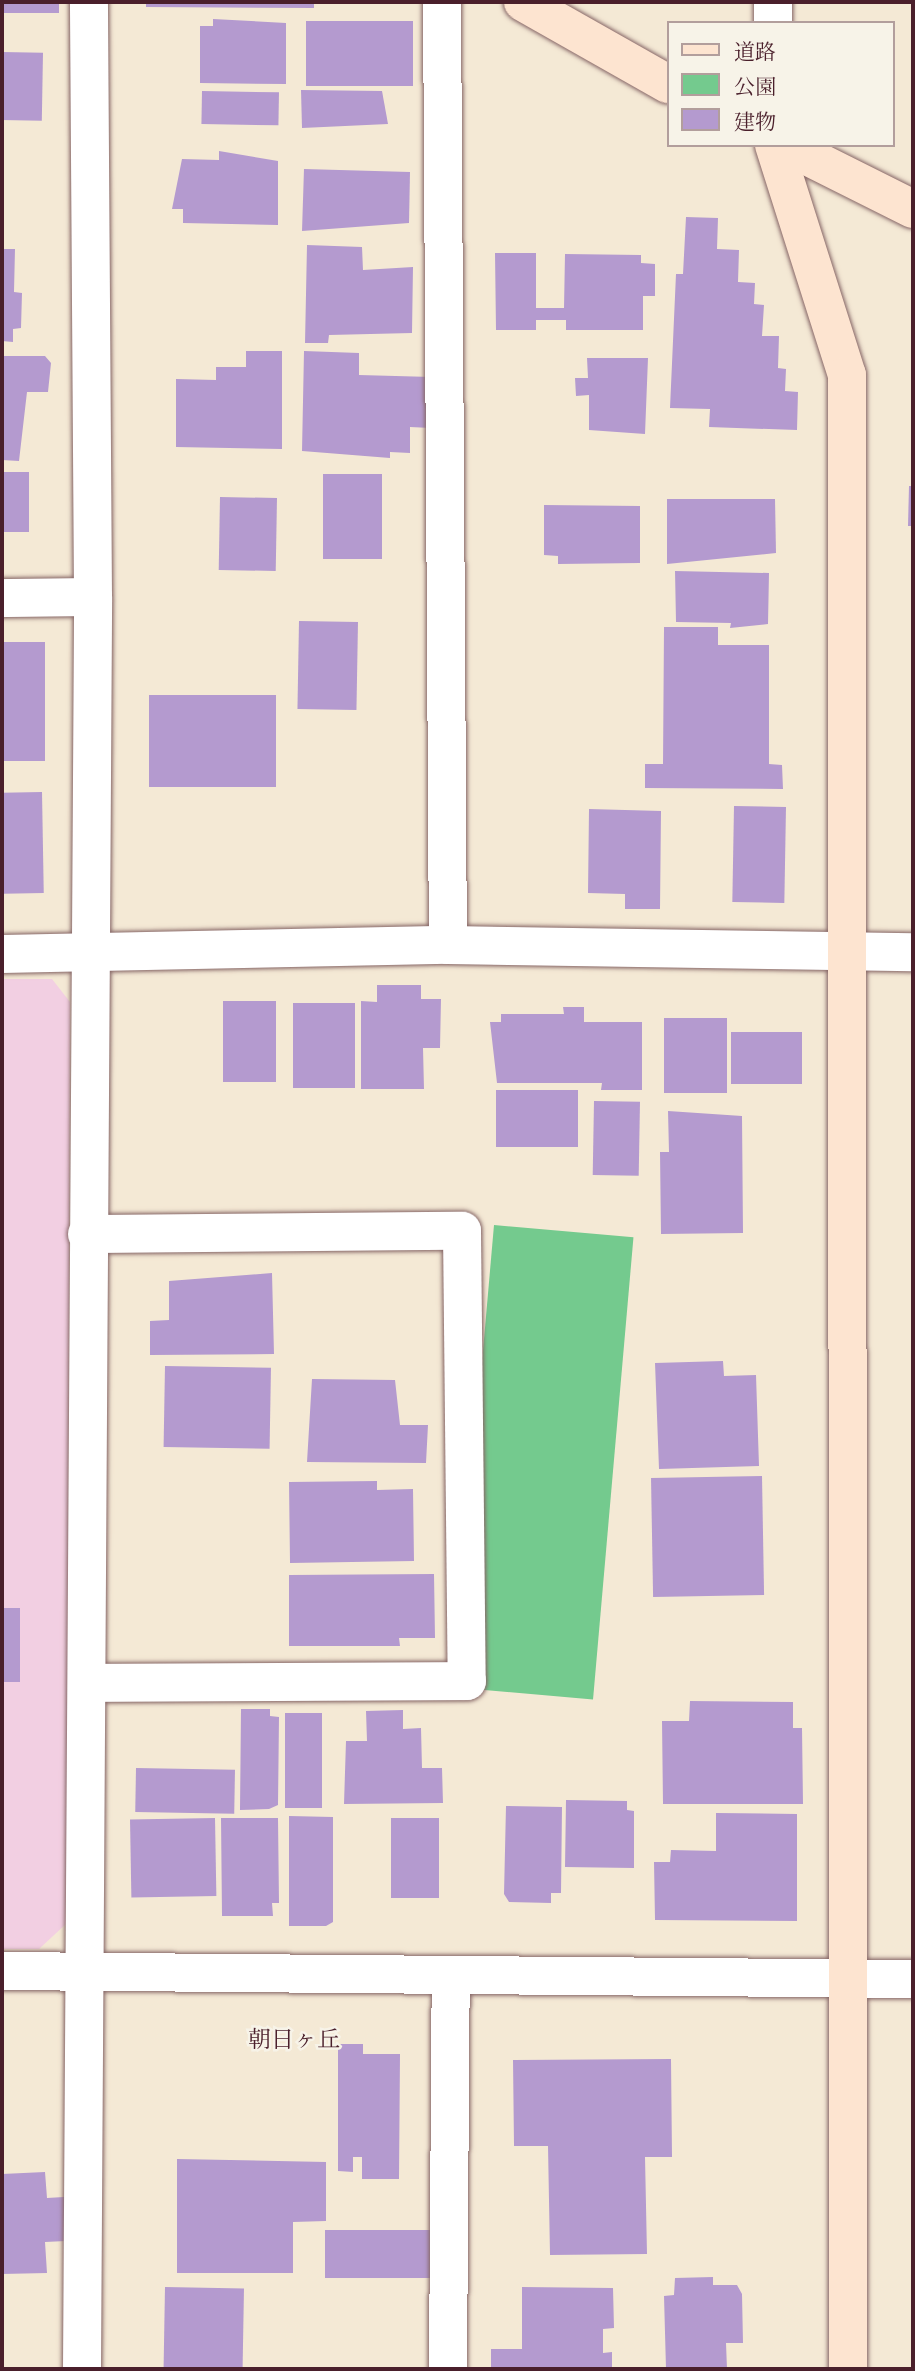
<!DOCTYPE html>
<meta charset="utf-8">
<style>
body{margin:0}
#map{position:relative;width:915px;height:2371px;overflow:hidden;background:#f4e9d5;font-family:"IM FELL Great Primer","Noto Serif JP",serif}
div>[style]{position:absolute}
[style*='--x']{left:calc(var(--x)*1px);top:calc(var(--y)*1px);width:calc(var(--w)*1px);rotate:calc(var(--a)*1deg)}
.built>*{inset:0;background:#f2cfe2}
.green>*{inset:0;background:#74ca8e;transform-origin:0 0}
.building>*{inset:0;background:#b49acf;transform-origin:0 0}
.roads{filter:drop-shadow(0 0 2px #866666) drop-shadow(0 0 2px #866666)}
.street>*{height:38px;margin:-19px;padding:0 19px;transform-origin:19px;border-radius:19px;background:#fff}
.secondary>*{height:38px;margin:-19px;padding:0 19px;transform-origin:19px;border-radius:19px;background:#fde4d0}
span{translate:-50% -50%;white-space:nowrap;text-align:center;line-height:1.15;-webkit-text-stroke:5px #f7f3e8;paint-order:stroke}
.quarter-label{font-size:23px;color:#4a1f2b}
.frame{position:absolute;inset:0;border:4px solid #4a1f2b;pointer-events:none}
.legend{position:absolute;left:667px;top:21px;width:228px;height:126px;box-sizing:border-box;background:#f7f3e8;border:2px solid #b29e9c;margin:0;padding:9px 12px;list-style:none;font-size:21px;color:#4a1f2b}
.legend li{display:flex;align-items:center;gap:14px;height:35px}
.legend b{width:35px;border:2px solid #b29e9c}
</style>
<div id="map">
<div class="built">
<i style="clip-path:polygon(2px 979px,52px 979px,70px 1002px,67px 1923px,39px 1949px,2px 1949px)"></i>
</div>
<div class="green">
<i style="left:494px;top:1225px;width:140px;height:464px;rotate:5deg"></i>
</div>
<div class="building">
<i style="left:2px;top:2px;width:57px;height:11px"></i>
<i style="clip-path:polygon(146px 2px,314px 2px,314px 8px,146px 7px)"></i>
<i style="clip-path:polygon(213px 19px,286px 23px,286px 84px,200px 83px,200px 26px,213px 26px)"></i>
<i style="left:306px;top:21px;width:107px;height:65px"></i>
<i style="left:2px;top:52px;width:41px;height:68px;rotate:1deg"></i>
<i style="clip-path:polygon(301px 90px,382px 91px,388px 124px,302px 128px)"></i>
<i style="left:202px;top:91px;width:77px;height:33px;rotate:1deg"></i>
<i style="clip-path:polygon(219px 151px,278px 161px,278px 225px,183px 223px,183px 209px,172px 209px,182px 159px,219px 160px)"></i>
<i style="clip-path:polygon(304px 169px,410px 172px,409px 223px,302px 231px)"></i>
<i style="clip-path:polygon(686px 217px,718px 218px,717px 249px,739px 250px,738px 282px,755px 283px,754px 304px,764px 305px,762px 336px,779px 336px,778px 368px,786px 369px,785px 391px,798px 392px,797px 430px,709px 427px,710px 409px,670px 408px,676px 274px,683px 274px)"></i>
<i style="clip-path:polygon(307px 245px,362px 247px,363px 270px,413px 267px,412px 333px,329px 335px,328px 343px,305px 343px)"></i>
<i style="clip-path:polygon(2px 249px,15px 249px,14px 292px,22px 293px,21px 328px,13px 329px,13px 342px,2px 341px)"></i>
<i style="clip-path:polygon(495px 253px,536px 253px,536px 308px,564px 308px,565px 254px,641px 255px,641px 263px,655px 264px,655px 296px,643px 296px,643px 330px,566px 330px,566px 320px,536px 320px,536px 330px,496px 330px)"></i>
<i style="clip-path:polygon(246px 351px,282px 351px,282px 449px,176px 447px,176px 379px,216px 380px,216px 367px,246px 367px)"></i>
<i style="clip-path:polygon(304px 351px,359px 353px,359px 375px,432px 377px,431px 428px,410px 427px,410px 453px,390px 452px,390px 458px,302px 451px)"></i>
<i style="clip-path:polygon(2px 356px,45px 356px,51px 363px,48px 392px,27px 392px,19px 461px,2px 460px)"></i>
<i style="clip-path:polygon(587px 358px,648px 358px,645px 434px,589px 430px,589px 395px,576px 396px,575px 378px,588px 378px)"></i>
<i style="left:2px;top:472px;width:27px;height:60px"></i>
<i style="left:323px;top:474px;width:59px;height:85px"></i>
<i style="clip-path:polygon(909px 486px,913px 486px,913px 526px,908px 526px)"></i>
<i style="left:220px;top:497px;width:57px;height:73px;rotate:1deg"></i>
<i style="clip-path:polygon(667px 499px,775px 499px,776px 553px,667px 564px)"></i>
<i style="clip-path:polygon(544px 505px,640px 506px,640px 563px,558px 564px,558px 556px,544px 555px)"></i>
<i style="clip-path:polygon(675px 571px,769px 573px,768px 624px,730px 628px,731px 623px,676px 622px)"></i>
<i style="left:299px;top:621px;width:59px;height:88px;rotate:1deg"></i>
<i style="clip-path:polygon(664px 627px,718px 627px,718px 645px,769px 645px,769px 764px,782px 765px,783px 789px,645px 788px,645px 764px,663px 764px)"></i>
<i style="left:2px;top:642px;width:43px;height:119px"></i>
<i style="left:149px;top:695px;width:127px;height:92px"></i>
<i style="left:42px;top:792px;width:101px;height:40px;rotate:89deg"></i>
<i style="left:734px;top:806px;width:52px;height:96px;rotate:1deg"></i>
<i style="clip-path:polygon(589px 809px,661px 811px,660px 909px,625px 909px,625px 894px,588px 893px)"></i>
<i style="clip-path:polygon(377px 985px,421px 985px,421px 999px,441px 999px,440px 1048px,423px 1048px,424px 1089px,361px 1089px,361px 1001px,377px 1002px)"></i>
<i style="left:223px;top:1001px;width:53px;height:81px"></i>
<i style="left:293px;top:1003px;width:62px;height:85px"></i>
<i style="clip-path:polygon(563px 1007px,584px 1007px,584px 1022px,642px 1022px,642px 1090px,601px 1090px,602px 1083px,497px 1083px,490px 1022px,501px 1022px,501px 1014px,564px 1014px)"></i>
<i style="left:664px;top:1018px;width:63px;height:75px"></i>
<i style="left:731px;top:1032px;width:71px;height:52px"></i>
<i style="left:496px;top:1090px;width:82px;height:57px"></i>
<i style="left:594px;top:1101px;width:46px;height:74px;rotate:1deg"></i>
<i style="clip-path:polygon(668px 1111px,742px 1116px,743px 1233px,661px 1234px,660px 1152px,669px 1152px)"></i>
<i style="clip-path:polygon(272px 1273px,274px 1354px,150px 1355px,150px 1321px,169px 1320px,169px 1281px)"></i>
<i style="clip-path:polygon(723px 1361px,724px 1376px,756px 1375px,759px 1466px,659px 1469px,655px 1363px)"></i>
<i style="left:165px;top:1366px;width:106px;height:81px;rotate:1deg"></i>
<i style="clip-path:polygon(312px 1379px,395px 1380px,400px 1425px,428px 1425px,426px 1463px,307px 1462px)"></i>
<i style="left:762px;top:1476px;width:119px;height:111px;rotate:89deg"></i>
<i style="clip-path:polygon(377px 1481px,377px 1490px,413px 1489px,414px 1561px,290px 1563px,289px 1482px)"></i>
<i style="clip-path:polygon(434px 1574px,435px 1638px,399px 1638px,400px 1646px,289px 1646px,289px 1575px)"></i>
<i style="left:2px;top:1608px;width:18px;height:74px"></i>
<i style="clip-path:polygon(690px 1701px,793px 1702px,793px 1728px,802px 1728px,803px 1804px,663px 1804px,662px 1721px,689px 1721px)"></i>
<i style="clip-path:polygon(241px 1709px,270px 1709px,270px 1716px,279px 1717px,278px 1805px,269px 1809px,240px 1810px)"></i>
<i style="clip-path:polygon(403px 1710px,403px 1729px,421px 1728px,422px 1768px,442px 1768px,443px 1803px,344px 1804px,346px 1741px,367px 1741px,366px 1711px)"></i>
<i style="left:285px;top:1713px;width:37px;height:95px"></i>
<i style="left:136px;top:1768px;width:99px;height:44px;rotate:1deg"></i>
<i style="clip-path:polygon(566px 1800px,627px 1801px,627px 1810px,634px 1811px,634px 1868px,565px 1867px)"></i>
<i style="clip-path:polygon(506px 1806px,562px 1807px,561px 1893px,551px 1893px,551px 1903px,509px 1902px,504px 1894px)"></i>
<i style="clip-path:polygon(716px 1813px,797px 1814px,797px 1921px,655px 1920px,654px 1862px,670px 1862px,671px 1850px,716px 1851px)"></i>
<i style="clip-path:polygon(289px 1816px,333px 1817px,333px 1922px,326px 1926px,289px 1926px)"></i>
<i style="left:215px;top:1818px;width:78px;height:85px;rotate:89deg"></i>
<i style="clip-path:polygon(221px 1818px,278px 1818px,279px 1903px,272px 1903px,273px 1916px,222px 1916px)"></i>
<i style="left:439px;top:1818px;width:80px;height:48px;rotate:90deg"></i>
<i style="clip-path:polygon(338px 2044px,363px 2044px,363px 2054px,400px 2054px,399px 2179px,362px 2179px,362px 2157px,353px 2157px,353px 2172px,338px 2171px)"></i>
<i style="clip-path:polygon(671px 2059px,672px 2157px,645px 2157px,647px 2254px,550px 2255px,548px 2146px,514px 2146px,513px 2060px)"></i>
<i style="clip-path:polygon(177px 2159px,326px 2162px,326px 2221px,293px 2222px,293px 2273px,177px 2273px)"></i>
<i style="clip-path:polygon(45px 2172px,47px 2198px,64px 2197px,66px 2241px,45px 2242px,47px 2273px,2px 2274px,2px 2174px)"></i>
<i style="left:325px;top:2230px;width:115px;height:48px"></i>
<i style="clip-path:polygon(713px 2277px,713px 2285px,737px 2285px,742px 2294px,743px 2343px,726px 2343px,727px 2369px,666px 2369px,664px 2296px,674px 2295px,675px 2278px)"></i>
<i style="left:165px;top:2287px;width:79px;height:82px;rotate:1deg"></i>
<i style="clip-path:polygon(522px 2287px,613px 2288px,614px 2328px,603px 2329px,603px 2353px,612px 2352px,612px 2369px,491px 2369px,491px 2349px,522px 2349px)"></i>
</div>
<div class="roads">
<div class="street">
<i style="--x:442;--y:2;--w:943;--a:89.64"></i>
<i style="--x:773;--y:23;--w:21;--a:-90"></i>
<i style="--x:2;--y:598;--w:91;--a:-0.6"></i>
<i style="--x:2;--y:954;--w:446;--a:-1.2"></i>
<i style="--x:448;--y:945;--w:465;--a:0.9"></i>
<i style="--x:87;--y:1234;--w:375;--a:-0.5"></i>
<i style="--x:462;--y:1231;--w:450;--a:89.4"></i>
<i style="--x:467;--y:1681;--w:379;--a:179.7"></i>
<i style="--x:2;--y:1971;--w:911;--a:0.5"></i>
<i style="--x:82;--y:2369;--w:1772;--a:-89.64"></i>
<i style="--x:93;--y:597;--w:595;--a:-90.39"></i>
<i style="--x:448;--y:2369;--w:392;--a:-89.6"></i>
</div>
<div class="secondary">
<i style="--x:523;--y:2;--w:167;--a:29.5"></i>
<i style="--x:774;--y:145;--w:241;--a:72.4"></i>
<i style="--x:847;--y:375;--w:1994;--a:89.97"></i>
<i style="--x:785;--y:145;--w:143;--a:26.6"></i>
</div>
</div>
<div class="quarter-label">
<span style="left:294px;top:2039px">朝日ヶ丘</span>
</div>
<div class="frame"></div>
<ul class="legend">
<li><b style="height:9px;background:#fde4d0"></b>道路</li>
<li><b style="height:19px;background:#74ca8e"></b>公園</li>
<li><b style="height:19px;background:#b49acf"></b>建物</li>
</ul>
</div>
